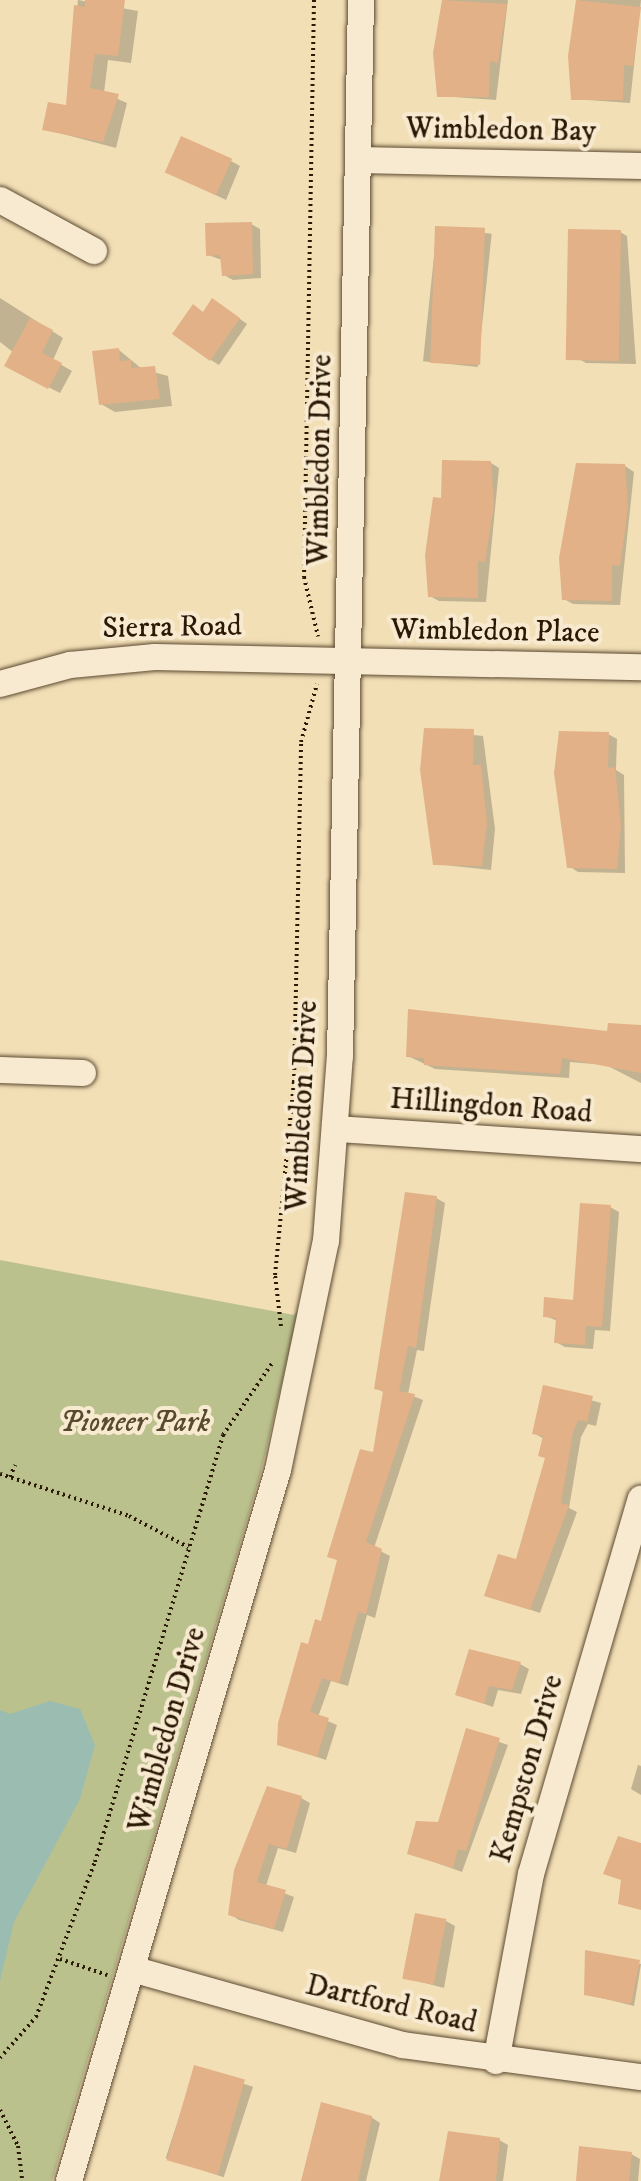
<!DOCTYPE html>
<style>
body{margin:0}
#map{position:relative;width:641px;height:2181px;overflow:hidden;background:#f2dfb6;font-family:"IM FELL DW Pica",serif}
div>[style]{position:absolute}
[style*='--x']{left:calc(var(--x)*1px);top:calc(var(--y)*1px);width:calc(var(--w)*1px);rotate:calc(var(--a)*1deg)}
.green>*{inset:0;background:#bbc18d}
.water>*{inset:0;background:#9bbcb0}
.shadow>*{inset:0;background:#0003;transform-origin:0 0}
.building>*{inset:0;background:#e3b187;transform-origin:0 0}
.path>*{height:4px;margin-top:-2px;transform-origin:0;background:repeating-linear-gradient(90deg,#2b1905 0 2px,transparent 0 6px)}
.roads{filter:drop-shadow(0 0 2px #5d4a31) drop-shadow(0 0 2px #5d4a31)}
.minor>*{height:26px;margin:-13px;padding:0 13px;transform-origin:13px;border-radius:13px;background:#f7ead0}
span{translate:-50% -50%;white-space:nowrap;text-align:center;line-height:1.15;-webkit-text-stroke:8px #f7ead0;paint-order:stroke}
.street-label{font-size:30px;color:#2b1905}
.park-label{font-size:30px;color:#564b2e;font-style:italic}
</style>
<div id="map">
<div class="green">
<i style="clip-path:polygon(0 1260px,294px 1315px,299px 1309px,261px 1472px,52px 2181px,0 2181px)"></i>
</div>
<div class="water">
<i style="clip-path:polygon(50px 1701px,80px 1709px,95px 1745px,80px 1799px,14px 1922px,0 1981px,0 1710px,10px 1714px)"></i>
</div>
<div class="shadow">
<i style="clip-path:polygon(78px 0,138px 11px,131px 63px,108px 60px,104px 93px,127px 103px,116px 148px,44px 129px,68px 107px)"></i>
<i style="clip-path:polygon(444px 0,508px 0,496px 100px,439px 96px)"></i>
<i style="clip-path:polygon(578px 0,641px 0,630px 103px,573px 99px,570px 56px)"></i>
<i style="clip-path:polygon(231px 161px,240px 166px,226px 200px,176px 176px)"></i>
<i style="clip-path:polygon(251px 224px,260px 229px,261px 278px,233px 280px,224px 275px,222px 260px,208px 255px)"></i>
<i style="left:437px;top:228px;width:55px;height:134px;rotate:6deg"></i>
<i style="clip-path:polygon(620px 232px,627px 236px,636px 364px,586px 363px,579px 359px)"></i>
<i style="clip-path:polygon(0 298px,63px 338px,53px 360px,72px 371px,60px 393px,18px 372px,14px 353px,0 342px)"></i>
<i style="clip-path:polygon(222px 306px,247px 324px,219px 365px,211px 360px,205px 314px)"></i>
<i style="clip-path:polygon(119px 350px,142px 369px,168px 376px,172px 406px,115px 412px,101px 404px)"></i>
<i style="clip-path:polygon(491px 463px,499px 468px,486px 602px,439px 601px,430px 596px,443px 500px)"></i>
<i style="clip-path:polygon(625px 466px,634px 472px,620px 605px,573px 604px,564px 599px)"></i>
<i style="clip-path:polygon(426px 730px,483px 736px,495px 829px,491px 870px,435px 864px)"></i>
<i style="clip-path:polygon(608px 734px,617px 739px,616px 770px,624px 775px,625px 873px,578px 872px,569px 866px)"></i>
<i style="clip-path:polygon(410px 1011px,609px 1033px,641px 1027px,641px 1083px,606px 1065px,570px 1062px,569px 1078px,435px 1069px,408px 1056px)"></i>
<i style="clip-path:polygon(436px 1198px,445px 1203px,424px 1351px,417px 1350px,408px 1394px,423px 1400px,374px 1548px,390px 1556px,375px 1618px,367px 1615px,348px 1686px,331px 1681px,318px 1717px,337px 1725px,326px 1760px,279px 1744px,323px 1623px,339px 1561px,330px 1556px,375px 1455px,385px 1393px,376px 1388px)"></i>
<i style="clip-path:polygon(610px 1207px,619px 1212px,610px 1331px,595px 1330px,593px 1349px,565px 1347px,556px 1342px,558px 1321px,545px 1316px,575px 1302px)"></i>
<i style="clip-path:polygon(544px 1387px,601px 1403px,596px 1426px,588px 1424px,581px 1437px,569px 1508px,577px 1512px,540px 1613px,486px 1595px,517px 1561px,547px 1459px,541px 1455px,544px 1439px,534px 1433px)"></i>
<i style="clip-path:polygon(520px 1664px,529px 1669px,521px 1694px,498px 1690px,493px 1707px,457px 1694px)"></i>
<i style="clip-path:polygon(467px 1731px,508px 1745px,462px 1872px,409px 1853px,440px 1824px)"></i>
<i style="clip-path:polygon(638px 1765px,641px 1766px,641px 1795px,631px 1789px)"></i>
<i style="clip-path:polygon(301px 1798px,310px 1803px,296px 1853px,278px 1848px,266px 1886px,294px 1897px,283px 1932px,239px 1920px,230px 1914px,236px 1871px)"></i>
<i style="clip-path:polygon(446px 1921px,455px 1926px,444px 1988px,406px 1978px)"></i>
<i style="clip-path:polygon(587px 1952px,641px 1964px,634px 2006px,586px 1994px)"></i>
<i style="left:195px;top:2068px;width:61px;height:95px;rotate:18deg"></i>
<i style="clip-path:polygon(371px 2117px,380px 2123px,366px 2181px,303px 2181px)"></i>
<i style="clip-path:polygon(499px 2140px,508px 2145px,503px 2181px,443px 2181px)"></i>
<i style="clip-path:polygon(631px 2154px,640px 2159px,638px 2181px,578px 2181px)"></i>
</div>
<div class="building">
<i style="clip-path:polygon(85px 0,125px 0,118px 56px,95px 54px,90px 88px,119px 94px,103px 142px,42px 130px,48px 102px,66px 105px,74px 5px,85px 7px)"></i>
<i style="clip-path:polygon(442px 0,507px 4px,498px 63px,490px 61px,489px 97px,437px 97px,433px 53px)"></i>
<i style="clip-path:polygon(576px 0,641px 7px,633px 66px,624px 65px,623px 100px,571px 100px,568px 56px)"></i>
<i style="left:181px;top:136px;width:56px;height:40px;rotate:24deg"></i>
<i style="clip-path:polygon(252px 222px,253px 274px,222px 276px,220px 255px,206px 256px,205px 223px)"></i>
<i style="left:435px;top:226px;width:50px;height:137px;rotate:2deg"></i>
<i style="left:568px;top:229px;width:53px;height:131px;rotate:1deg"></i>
<i style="clip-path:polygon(212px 298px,240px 318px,210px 361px,172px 334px,193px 304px,203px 312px)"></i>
<i style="clip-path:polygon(30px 318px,53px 330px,42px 353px,62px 363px,48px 389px,4px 366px)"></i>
<i style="clip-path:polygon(119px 348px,120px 361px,131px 360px,131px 368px,155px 366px,160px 399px,99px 405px,92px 351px)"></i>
<i style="clip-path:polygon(442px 460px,491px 461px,494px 505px,485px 562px,478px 561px,478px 598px,428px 597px,425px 555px,433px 497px,441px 498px)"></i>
<i style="clip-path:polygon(576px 463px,625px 464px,628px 508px,620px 566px,612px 565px,612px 601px,562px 600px,559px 558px)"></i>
<i style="clip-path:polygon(424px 728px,474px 729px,473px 765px,481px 765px,487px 823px,482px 866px,433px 865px,420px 770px)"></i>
<i style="clip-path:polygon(559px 731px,609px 732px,608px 768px,615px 767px,621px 825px,617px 869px,567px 868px,554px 773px)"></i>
<i style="clip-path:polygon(408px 1009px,607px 1031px,608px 1023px,641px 1025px,641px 1073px,562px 1058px,560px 1074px,424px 1065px,424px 1058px,406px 1057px)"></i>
<i style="clip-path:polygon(405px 1192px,437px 1196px,416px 1348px,408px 1346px,399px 1391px,415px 1394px,366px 1542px,382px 1549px,366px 1614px,358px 1612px,339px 1683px,322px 1678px,310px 1712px,329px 1718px,317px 1757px,277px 1745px,278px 1723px,301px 1642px,308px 1644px,315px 1619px,321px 1621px,337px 1560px,327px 1557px,360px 1449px,373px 1452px,383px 1391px,374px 1389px)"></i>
<i style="clip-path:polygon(580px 1203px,611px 1205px,602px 1327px,586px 1326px,585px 1345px,554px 1343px,556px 1318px,543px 1317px,544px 1297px,573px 1300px)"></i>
<i style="clip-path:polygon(543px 1385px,593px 1396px,587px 1422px,578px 1420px,573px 1432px,561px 1503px,569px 1505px,530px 1610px,484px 1596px,498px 1554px,516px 1559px,545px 1458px,538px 1456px,543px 1436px,532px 1434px)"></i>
<i style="clip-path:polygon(469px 1649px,521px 1662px,512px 1690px,489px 1686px,484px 1704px,455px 1695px)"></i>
<i style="clip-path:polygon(466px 1728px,500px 1738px,466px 1851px,458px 1849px,453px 1868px,407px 1854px,416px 1821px,438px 1822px)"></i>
<i style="clip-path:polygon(267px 1786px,302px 1796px,287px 1849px,269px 1844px,257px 1882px,286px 1890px,274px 1929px,228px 1915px,234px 1870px)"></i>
<i style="clip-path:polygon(618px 1836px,641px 1843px,641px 1910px,618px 1904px,621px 1880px,603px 1874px)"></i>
<i style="left:415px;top:1913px;width:32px;height:67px;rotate:11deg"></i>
<i style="clip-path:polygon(585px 1950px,640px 1960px,631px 2004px,584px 1995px)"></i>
<i style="left:194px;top:2065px;width:53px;height:99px;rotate:16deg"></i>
<i style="clip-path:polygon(321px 2102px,372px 2116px,358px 2181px,301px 2181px)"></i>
<i style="clip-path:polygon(448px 2131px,500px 2138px,496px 2181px,439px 2181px)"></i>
<i style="clip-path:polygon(579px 2146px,632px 2152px,629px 2181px,576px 2181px)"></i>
</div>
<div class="path">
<i style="--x:314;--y:0;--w:577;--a:90.99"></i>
<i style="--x:304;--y:577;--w:61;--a:76.7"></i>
<i style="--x:281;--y:1326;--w:51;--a:-96.7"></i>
<i style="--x:275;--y:1275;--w:194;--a:-84.4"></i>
<i style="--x:294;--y:1082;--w:340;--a:-88.8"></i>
<i style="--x:301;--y:742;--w:60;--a:-74.6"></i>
<i style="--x:0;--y:1474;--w:136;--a:18"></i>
<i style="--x:129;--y:1516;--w:67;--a:27.7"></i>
<i style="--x:10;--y:1477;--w:13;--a:-67"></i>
<i style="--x:60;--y:1959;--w:50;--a:18.8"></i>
<i style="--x:0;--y:2058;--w:55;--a:-48.7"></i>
<i style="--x:36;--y:2017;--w:166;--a:-69.2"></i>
<i style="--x:95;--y:1862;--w:446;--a:-73.3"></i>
<i style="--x:223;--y:1435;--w:88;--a:-55.6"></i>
<i style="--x:0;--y:2110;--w:40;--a:63.4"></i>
<i style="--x:18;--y:2146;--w:35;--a:83"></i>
</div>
<div class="roads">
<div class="minor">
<i style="--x:360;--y:160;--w:281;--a:1.2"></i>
<i style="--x:0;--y:200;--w:107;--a:28.5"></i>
<i style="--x:0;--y:684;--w:73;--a:-15.2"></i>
<i style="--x:70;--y:665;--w:85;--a:-5.4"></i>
<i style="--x:155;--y:657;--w:486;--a:1.2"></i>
<i style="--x:0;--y:1070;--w:83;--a:2.1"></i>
<i style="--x:337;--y:1129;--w:305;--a:3.8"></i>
<i style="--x:132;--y:1969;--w:281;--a:15.7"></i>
<i style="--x:403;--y:2045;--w:240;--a:7.7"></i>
<i style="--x:496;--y:2061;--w:190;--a:-79.4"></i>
<i style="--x:531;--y:1874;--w:391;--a:-73.7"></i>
<i style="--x:69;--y:2181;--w:741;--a:-73.62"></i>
<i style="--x:278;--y:1470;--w:234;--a:-78.2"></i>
<i style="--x:326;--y:1241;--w:186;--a:-85.7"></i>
<i style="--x:340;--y:1056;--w:1056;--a:-88.86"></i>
</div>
</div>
<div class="street-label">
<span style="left:501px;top:131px;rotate:1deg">Wimbledon Bay</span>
<span style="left:321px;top:460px;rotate:-89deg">Wimbledon Drive</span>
<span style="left:172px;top:628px;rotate:-1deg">Sierra Road</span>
<span style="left:495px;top:632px;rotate:1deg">Wimbledon Place</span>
<span style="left:303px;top:1106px;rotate:-87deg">Wimbledon Drive</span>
<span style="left:491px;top:1107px;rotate:4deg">Hillingdon Road</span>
<span style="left:168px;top:1730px;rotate:-74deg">Wimbledon Drive</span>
<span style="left:528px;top:1769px;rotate:-74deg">Kempston Drive</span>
<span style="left:391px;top:2005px;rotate:13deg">Dartford Road</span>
</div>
<div class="park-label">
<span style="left:135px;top:1423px">Pioneer Park</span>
</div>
</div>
